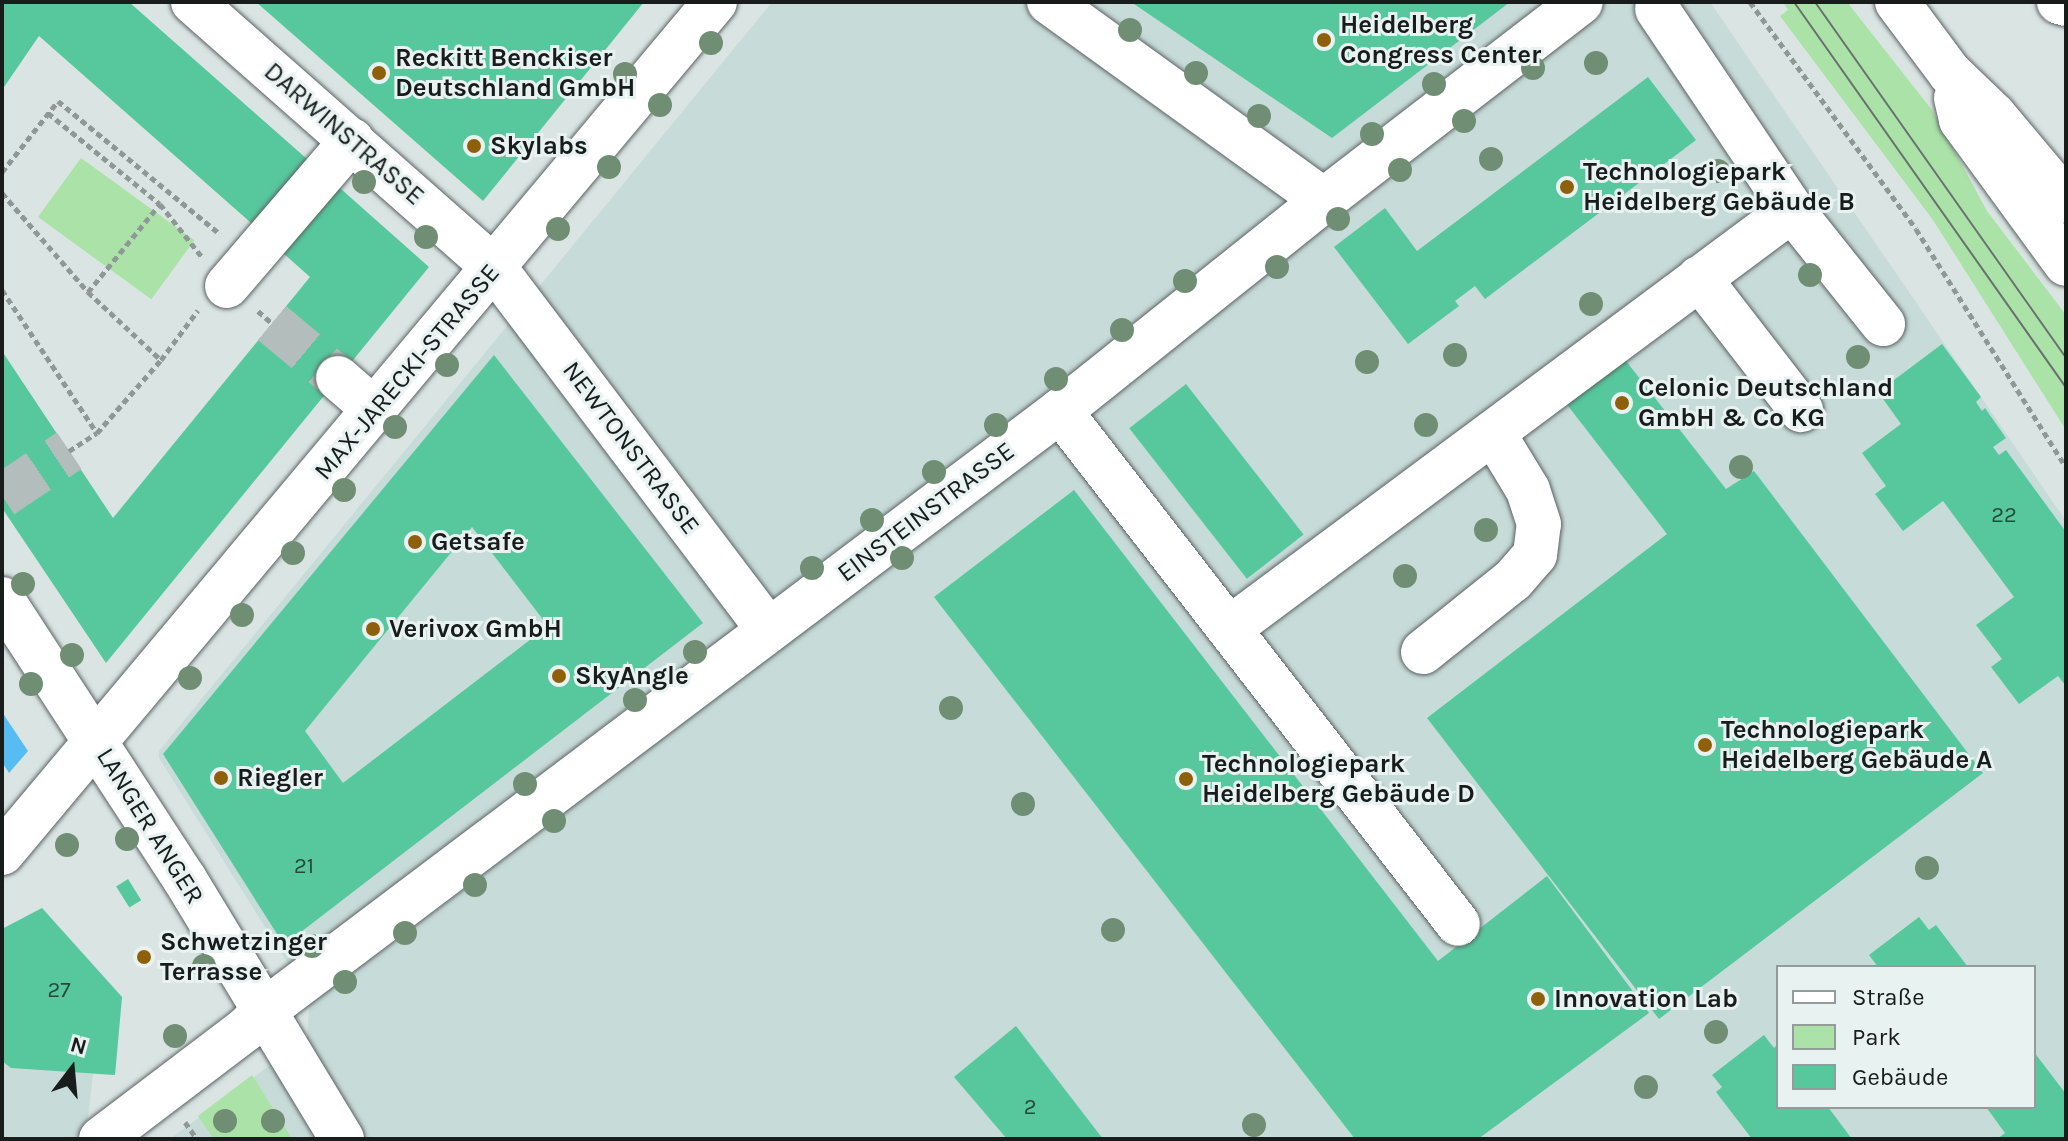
<!DOCTYPE html>
<meta charset="utf-8">
<style>
body{margin:0}
#map{position:relative;width:2068px;height:1141px;overflow:hidden;background:#dae5e3;font-family:Karla,sans-serif}
div>[style]{position:absolute}
[style*='--x']{left:calc(var(--x)*1px);top:calc(var(--y)*1px);width:calc(var(--w)*1px);rotate:calc(var(--a)*1deg)}
.built>*{inset:0;background:#c7dbd9}
.green>*{inset:0;background:#aae2a7;transform-origin:0 0}
.water>*{inset:0;background:#56bcf1}
.building>*{inset:0;background:#57c89e;transform-origin:0 0}
.minor-tunnel>*{height:44px;margin-top:-22px;transform-origin:0;background:repeating-linear-gradient(90deg,#b3bdbb 0 44px,transparent 0 66px)}
.path>*{height:5px;margin-top:-2.5px;transform-origin:0;background:repeating-linear-gradient(90deg,#909897 0 6px,transparent 0 10px)}
.roads{filter:drop-shadow(0 0 2px #5a6362) drop-shadow(0 0 2px #5a6362)}
.minor>*{height:44px;margin:-22px;padding:0 22px;transform-origin:22px;border-radius:22px;background:#fff}
.major>*{height:44px;margin:-22px;padding:0 22px;transform-origin:22px;border-radius:22px;background:#fff}
.tram>*{height:2px;margin:-1px;padding:0 1px;transform-origin:1px;border-radius:1px;background:#69706f}
.trees>*{width:24px;height:24px;margin:-12px;border-radius:50%;background:#708e74}
.dots>*{width:22px;height:22px;translate:-50% -50%;box-sizing:border-box;border:4px solid #e7f2f1;border-radius:50%}
span{translate:-50% -50%;white-space:nowrap;text-align:center;line-height:1.15;-webkit-text-stroke:6px #e7f2f1;paint-order:stroke}
.number-label{font-size:22px;color:#28473c}
.number-label span{-webkit-text-stroke-width:0}
.poi-label{font-size:26px;color:#181c1b;font-weight:700}
.left{translate:0 -50%;text-align:left}
.street-label{font-size:26px;color:#181c1b}
.frame{position:absolute;inset:0;border:4px solid #181c1b;pointer-events:none}
.legend{position:absolute;left:1776px;top:965px;width:260px;height:144px;box-sizing:border-box;background:#e7f2f1;border:2px solid #949c9b;margin:0;padding:10px 14px;list-style:none;font-size:24px;color:#181c1b}
.legend li{display:flex;align-items:center;gap:16px;height:40px}
.legend b{width:40px;border:2px solid #949c9b}
.north{position:absolute;left:32px;top:1029px;width:80px;height:80px;-webkit-text-stroke:6px #e7f2f1;paint-order:stroke;rotate:16deg;font-size:22px;font-weight:700;line-height:32px;text-align:center;color:#181c1b}
.north::after{content:'';display:block;margin:auto;width:28px;height:36px;background:#181c1b;clip-path:polygon(50% 0,100% 100%,50% 72%,0 100%)}
</style>
<div id="map">
<div class="built">
<i style="clip-path:polygon(evenodd,772px 2px,1710px 2px,2066px 521px,2066px 1139px,170px 1139px,307px 1038px,309px 1007px,287px 962px,159px 758px,159px 751px,772px 2px,1778px 967px,2034px 967px,2034px 1107px,1778px 1107px,1778px 967px)"></i>
<i style="clip-path:polygon(42px 908px,122px 997px,115px 1075px,93px 1074px,87px 1126px,73px 1139px,2px 1139px,2px 929px)"></i>
</div>
<div class="green">
<i style="clip-path:polygon(1783px 2px,1847px 2px,1932px 110px,1987px 211px,2066px 315px,2066px 430px,1933px 220px,1780px 16px,1788px 10px)"></i>
<i style="left:81px;top:158px;width:140px;height:73px;rotate:36deg"></i>
<i style="clip-path:polygon(252px 1075px,292px 1139px,214px 1139px,198px 1116px)"></i>
</div>
<div class="water">
<i style="clip-path:polygon(2px 712px,28px 751px,9px 773px,2px 762px)"></i>
</div>
<div class="building">
<i style="clip-path:polygon(2px 2px,129px 2px,315px 166px,259px 230px,39px 36px,2px 90px)"></i>
<i style="clip-path:polygon(256px 2px,644px 2px,483px 201px)"></i>
<i style="clip-path:polygon(1131px 2px,1510px 2px,1332px 138px)"></i>
<i style="clip-path:polygon(1648px 77px,1696px 140px,1485px 299px,1475px 286px,1455px 301px,1459px 306px,1408px 344px,1334px 247px,1385px 208px,1417px 251px)"></i>
<i style="clip-path:polygon(332px 181px,429px 267px,106px 663px,2px 508px,2px 351px,113px 518px,310px 277px,274px 245px)"></i>
<i style="clip-path:polygon(1942px 344px,1981px 397px,1976px 402px,1982px 411px,1985px 408px,2006px 438px,1993px 447px,1999px 455px,2006px 450px,2066px 532px,2066px 686px,2058px 676px,2019px 704px,1991px 667px,2002px 659px,1976px 625px,2014px 597px,1943px 501px,1903px 531px,1875px 494px,1886px 486px,1862px 453px,1901px 424px,1878px 392px)"></i>
<i style="clip-path:polygon(evenodd,494px 355px,703px 623px,284px 945px,163px 754px,494px 355px,472px 527px,548px 626px,343px 783px,305px 731px,472px 527px)"></i>
<i style="clip-path:polygon(1623px 357px,1726px 489px,1754px 471px,1983px 773px,1659px 1019px,1427px 718px,1667px 534px,1565px 402px)"></i>
<i style="left:1186px;top:384px;width:191px;height:72px;rotate:52deg"></i>
<i style="clip-path:polygon(1074px 490px,1438px 961px,1547px 876px,1649px 1013px,1478px 1139px,1355px 1139px,934px 597px)"></i>
<i style="left:128px;top:879px;width:25px;height:14px;rotate:58deg"></i>
<i style="clip-path:polygon(42px 908px,122px 997px,115px 1075px,11px 1068px,2px 1061px,2px 929px)"></i>
<i style="clip-path:polygon(1919px 917px,1929px 930px,1936px 925px,1968px 967px,1878px 967px,1869px 955px)"></i>
<i style="clip-path:polygon(1016px 1026px,1103px 1139px,1007px 1139px,954px 1077px)"></i>
<i style="clip-path:polygon(1764px 1035px,1774px 1048px,1778px 1044px,1778px 1107px,1828px 1107px,1852px 1139px,1752px 1139px,1716px 1092px,1722px 1087px,1712px 1075px)"></i>
<i style="clip-path:polygon(2034px 1052px,2066px 1094px,2066px 1139px,1997px 1139px,2005px 1133px,1986px 1107px,2034px 1107px)"></i>
</div>
<div class="minor-tunnel">
<i style="--x:272;--y:323;--w:86;--a:39.8"></i>
<i style="--x:2;--y:496;--w:81;--a:-33.9"></i>
</div>
<div class="path">
<i style="--x:1750;--y:2;--w:281;--a:53.8"></i>
<i style="--x:1916;--y:229;--w:281;--a:57.8"></i>
<i style="--x:48;--y:113;--w:144;--a:39.1"></i>
<i style="--x:160;--y:204;--w:68;--a:51.6"></i>
<i style="--x:2;--y:172;--w:90;--a:-51.7"></i>
<i style="--x:58;--y:101;--w:210;--a:39.4"></i>
<i style="--x:2;--y:193;--w:131;--a:49"></i>
<i style="--x:88;--y:292;--w:100;--a:43"></i>
<i style="--x:2;--y:290;--w:172;--a:56.4"></i>
<i style="--x:97;--y:433;--w:97;--a:-48.8"></i>
<i style="--x:161;--y:360;--w:62;--a:-53.5"></i>
<i style="--x:88;--y:292;--w:114;--a:-50.7"></i>
<i style="--x:258;--y:311;--w:18;--a:41"></i>
<i style="--x:69;--y:451;--w:33;--a:-33"></i>
<i style="--x:185;--y:1122;--w:21;--a:55"></i>
</div>
<div class="roads">
<div class="minor">
<i style="--x:193;--y:2;--w:401;--a:41.4"></i>
<i style="--x:494;--y:267;--w:455;--a:52.9"></i>
<i style="--x:1049;--y:2;--w:339;--a:35.8"></i>
<i style="--x:2059;--y:2;--w:7;--a:16"></i>
<i style="--x:1657;--y:9;--w:242;--a:56.1"></i>
<i style="--x:1792;--y:210;--w:146;--a:51.4"></i>
<i style="--x:1699;--y:278;--w:167;--a:52.3"></i>
<i style="--x:227;--y:286;--w:192;--a:-49.4"></i>
<i style="--x:338;--y:378;--w:50;--a:41"></i>
<i style="--x:1060;--y:411;--w:649;--a:52.19"></i>
<i style="--x:2;--y:599;--w:333;--a:56.9"></i>
<i style="--x:184;--y:878;--w:305;--a:58.8"></i>
<i style="--x:1230;--y:628;--w:700;--a:-36.64"></i>
<i style="--x:1423;--y:652;--w:115;--a:-38.7"></i>
<i style="--x:1513;--y:580;--w:33;--a:-49"></i>
<i style="--x:1535;--y:555;--w:31;--a:-83"></i>
<i style="--x:1539;--y:524;--w:36;--a:-108"></i>
<i style="--x:1528;--y:490;--w:66;--a:-121.3"></i>
<i style="--x:2;--y:853;--w:1110;--a:-50.04"></i>
<i style="--x:101;--y:1139;--w:182;--a:-37.2"></i>
<i style="--x:246;--y:1029;--w:25;--a:-45"></i>
<i style="--x:264;--y:1011;--w:997;--a:-37.01"></i>
<i style="--x:1060;--y:411;--w:338;--a:-38.6"></i>
<i style="--x:1324;--y:200;--w:324;--a:-37.6"></i>
</div>
<div class="major">
<i style="--x:1897;--y:2;--w:89;--a:53.3"></i>
<i style="--x:1950;--y:73;--w:61;--a:43.7"></i>
<i style="--x:1994;--y:115;--w:112;--a:50.1"></i>
<i style="--x:1956;--y:98;--w:23;--a:77"></i>
<i style="--x:1961;--y:120;--w:178;--a:53.9"></i>
</div>
</div>
<div class="tram">
<i style="--x:1794;--y:2;--w:471;--a:54.8"></i>
<i style="--x:1815;--y:2;--w:436;--a:54.8"></i>
</div>
<div class="trees">
<i style="left:1130px;top:30px"></i>
<i style="left:711px;top:43px"></i>
<i style="left:1596px;top:63px"></i>
<i style="left:1533px;top:68px"></i>
<i style="left:1196px;top:73px"></i>
<i style="left:625px;top:74px"></i>
<i style="left:1434px;top:84px"></i>
<i style="left:660px;top:105px"></i>
<i style="left:1259px;top:116px"></i>
<i style="left:1464px;top:121px"></i>
<i style="left:1372px;top:134px"></i>
<i style="left:1491px;top:159px"></i>
<i style="left:609px;top:167px"></i>
<i style="left:1400px;top:170px"></i>
<i style="left:1718px;top:171px"></i>
<i style="left:364px;top:182px"></i>
<i style="left:1338px;top:219px"></i>
<i style="left:558px;top:229px"></i>
<i style="left:426px;top:237px"></i>
<i style="left:1277px;top:267px"></i>
<i style="left:1810px;top:275px"></i>
<i style="left:1185px;top:281px"></i>
<i style="left:1591px;top:304px"></i>
<i style="left:1122px;top:330px"></i>
<i style="left:1455px;top:355px"></i>
<i style="left:1858px;top:357px"></i>
<i style="left:1367px;top:362px"></i>
<i style="left:447px;top:365px"></i>
<i style="left:1056px;top:379px"></i>
<i style="left:996px;top:425px"></i>
<i style="left:1426px;top:425px"></i>
<i style="left:395px;top:427px"></i>
<i style="left:1741px;top:467px"></i>
<i style="left:934px;top:472px"></i>
<i style="left:344px;top:490px"></i>
<i style="left:872px;top:520px"></i>
<i style="left:1486px;top:530px"></i>
<i style="left:293px;top:553px"></i>
<i style="left:902px;top:558px"></i>
<i style="left:812px;top:568px"></i>
<i style="left:1405px;top:576px"></i>
<i style="left:23px;top:584px"></i>
<i style="left:242px;top:615px"></i>
<i style="left:695px;top:652px"></i>
<i style="left:72px;top:655px"></i>
<i style="left:190px;top:678px"></i>
<i style="left:31px;top:684px"></i>
<i style="left:635px;top:700px"></i>
<i style="left:951px;top:708px"></i>
<i style="left:525px;top:784px"></i>
<i style="left:1023px;top:804px"></i>
<i style="left:554px;top:821px"></i>
<i style="left:127px;top:839px"></i>
<i style="left:67px;top:845px"></i>
<i style="left:1927px;top:868px"></i>
<i style="left:475px;top:885px"></i>
<i style="left:1113px;top:930px"></i>
<i style="left:405px;top:933px"></i>
<i style="left:312px;top:946px"></i>
<i style="left:204px;top:966px"></i>
<i style="left:345px;top:982px"></i>
<i style="left:1716px;top:1032px"></i>
<i style="left:175px;top:1036px"></i>
<i style="left:1646px;top:1087px"></i>
<i style="left:225px;top:1121px"></i>
<i style="left:273px;top:1121px"></i>
<i style="left:1254px;top:1125px"></i>
</div>
<div class="dots">
<i style="left:1324px;top:40px;background:#8f600a"></i>
<i style="left:379px;top:73px;background:#8f600a"></i>
<i style="left:474px;top:146px;background:#8f600a"></i>
<i style="left:1567px;top:187px;background:#8f600a"></i>
<i style="left:1622px;top:403px;background:#8f600a"></i>
<i style="left:415px;top:542px;background:#8f600a"></i>
<i style="left:373px;top:629px;background:#8f600a"></i>
<i style="left:559px;top:676px;background:#8f600a"></i>
<i style="left:1705px;top:745px;background:#8f600a"></i>
<i style="left:221px;top:778px;background:#8f600a"></i>
<i style="left:1186px;top:779px;background:#8f600a"></i>
<i style="left:144px;top:957px;background:#8f600a"></i>
<i style="left:1538px;top:999px;background:#8f600a"></i>
</div>
<div class="number-label">
<span style="left:2004px;top:516px">22</span>
<span style="left:304px;top:867px">21</span>
<span style="left:59px;top:991px">27</span>
<span style="left:1030px;top:1108px">2</span>
</div>
<div class="poi-label">
<span class="left" style="left:1340px;top:40px">Heidelberg<br>Congress Center</span>
<span class="left" style="left:395px;top:73px">Reckitt Benckiser<br>Deutschland GmbH</span>
<span class="left" style="left:490px;top:146px">Skylabs</span>
<span class="left" style="left:1583px;top:187px">Technologiepark<br>Heidelberg Gebäude B</span>
<span class="left" style="left:1638px;top:403px">Celonic Deutschland<br>GmbH &amp; Co KG</span>
<span class="left" style="left:431px;top:542px">Getsafe</span>
<span class="left" style="left:389px;top:629px">Verivox GmbH</span>
<span class="left" style="left:575px;top:676px">SkyAngle</span>
<span class="left" style="left:1721px;top:745px">Technologiepark<br>Heidelberg Gebäude A</span>
<span class="left" style="left:1202px;top:779px">Technologiepark<br>Heidelberg Gebäude D</span>
<span class="left" style="left:237px;top:778px">Riegler</span>
<span class="left" style="left:160px;top:957px">Schwetzinger<br>Terrasse</span>
<span class="left" style="left:1554px;top:999px">Innovation Lab</span>
</div>
<div class="street-label">
<span style="left:344px;top:134px;rotate:41deg">DARWINSTRASSE</span>
<span style="left:407px;top:372px;rotate:-50deg">MAX-JARECKI-STRASSE</span>
<span style="left:631px;top:448px;rotate:53deg">NEWTONSTRASSE</span>
<span style="left:926px;top:512px;rotate:-37deg">EINSTEINSTRASSE</span>
<span style="left:150px;top:826px;rotate:58deg">LANGER ANGER</span>
</div>
<div class="frame"></div>
<ul class="legend">
<li><b style="height:10px;background:#fff"></b>Straße</li>
<li><b style="height:22px;background:#aae2a7"></b>Park</li>
<li><b style="height:22px;background:#57c89e"></b>Gebäude</li>
</ul>
<div class="north">N</div>
</div>
